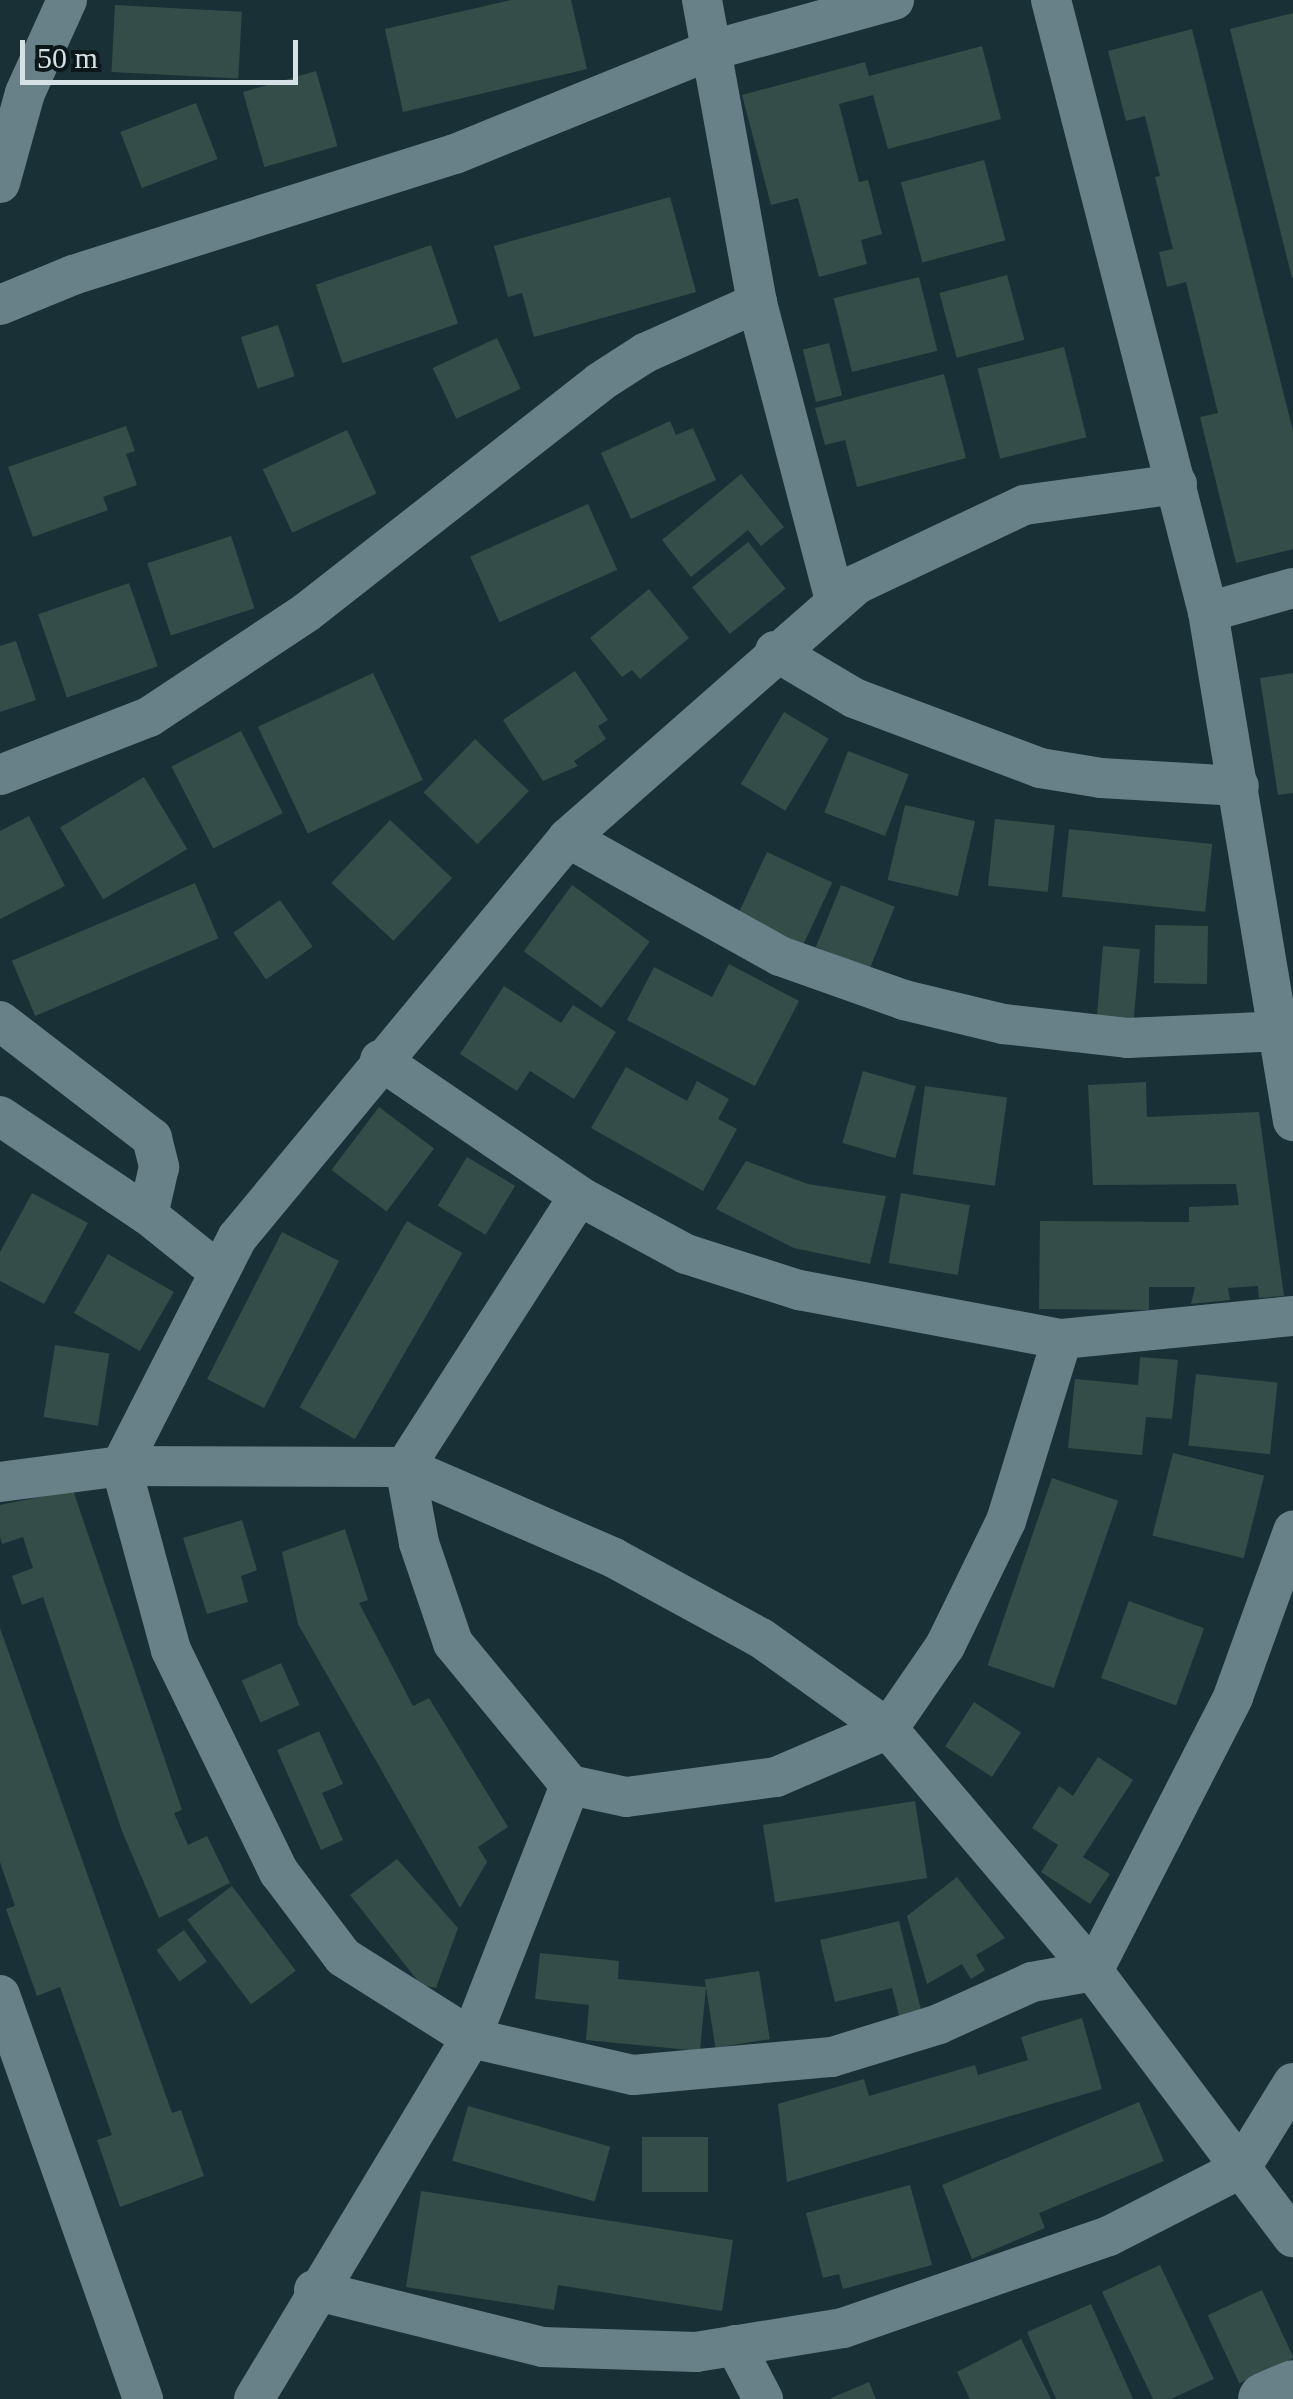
<!DOCTYPE html>
<style>
body{margin:0}
#map{position:relative;width:1293px;height:2399px;overflow:hidden;background:#193037;font-family:"Times New Roman",serif}
div>[style]{position:absolute}
[style*='--x']{left:calc(var(--x)*1px);top:calc(var(--y)*1px);width:calc(var(--w)*1px);rotate:calc(var(--a)*1deg)}
.building>*{inset:0;background:#344d48;transform-origin:0 0}
.street>*{height:40px;margin:-20px;padding:0 20px;transform-origin:20px;border-radius:20px;background:#688189}
.secondary>*{height:55px;margin:-27.5px;padding:0 27.5px;transform-origin:27.5px;border-radius:27.5px;background:#688189}
span{translate:-50% -50%;white-space:nowrap;text-align:center;line-height:1.15;-webkit-text-stroke:10px #0c1719;paint-order:stroke}
.scale{position:absolute;left:20px;top:40px;width:278px;height:45px;box-sizing:border-box;border:5px solid #d4e2e6;border-top:0;padding-left:12px;font-size:30px;line-height:35px;white-space:nowrap;color:#d4e2e6;-webkit-text-stroke:8px #0c1719;paint-order:stroke}
</style>
<div id="map">
<div class="building">
<i style="clip-path:polygon(511px 0,571px 0,587px 69px,403px 112px,385px 29px)"></i>
<i style="left:115px;top:5px;width:127px;height:67px;rotate:3deg"></i>
<i style="clip-path:polygon(1293px 13px,1293px 278px,1292px 278px,1230px 29px)"></i>
<i style="clip-path:polygon(1192px 29px,1293px 431px,1293px 549px,1236px 563px,1200px 417px,1218px 413px,1186px 282px,1167px 287px,1159px 252px,1173px 249px,1155px 177px,1160px 176px,1145px 116px,1126px 121px,1108px 51px)"></i>
<i style="clip-path:polygon(982px 46px,1001px 119px,888px 149px,873px 95px,839px 104px,859px 182px,868px 180px,882px 234px,861px 240px,867px 264px,819px 277px,798px 198px,771px 205px,742px 95px,865px 62px,869px 76px)"></i>
<i style="left:316px;top:71px;width:78px;height:76px;rotate:74deg"></i>
<i style="left:196px;top:103px;width:60px;height:81px;rotate:69deg"></i>
<i style="left:984px;top:160px;width:83px;height:86px;rotate:75deg"></i>
<i style="clip-path:polygon(670px 197px,696px 292px,534px 337px,522px 293px,508px 297px,494px 246px)"></i>
<i style="left:431px;top:245px;width:83px;height:122px;rotate:71deg"></i>
<i style="left:1007px;top:275px;width:67px;height:70px;rotate:75deg"></i>
<i style="left:919px;top:277px;width:76px;height:88px;rotate:76deg"></i>
<i style="left:278px;top:325px;width:54px;height:39px;rotate:72deg"></i>
<i style="left:497px;top:338px;width:56px;height:71px;rotate:65deg"></i>
<i style="left:829px;top:343px;width:54px;height:27px;rotate:76deg"></i>
<i style="left:1064px;top:347px;width:93px;height:89px;rotate:76deg"></i>
<i style="clip-path:polygon(944px 374px,966px 458px,857px 487px,845px 440px,825px 445px,815px 408px)"></i>
<i style="clip-path:polygon(670px 421px,676px 435px,693px 428px,716px 480px,631px 519px,601px 453px)"></i>
<i style="clip-path:polygon(126px 426px,135px 451px,126px 454px,137px 485px,103px 497px,108px 510px,33px 537px,8px 467px)"></i>
<i style="left:347px;top:430px;width:70px;height:93px;rotate:65deg"></i>
<i style="clip-path:polygon(741px 474px,784px 527px,761px 546px,748px 530px,691px 577px,662px 540px)"></i>
<i style="left:588px;top:504px;width:72px;height:129px;rotate:66deg"></i>
<i style="left:231px;top:536px;width:76px;height:88px;rotate:72deg"></i>
<i style="left:748px;top:542px;width:60px;height:72px;rotate:51deg"></i>
<i style="left:129px;top:583px;width:88px;height:96px;rotate:71deg"></i>
<i style="clip-path:polygon(649px 589px,689px 638px,640px 679px,632px 670px,622px 677px,590px 638px)"></i>
<i style="clip-path:polygon(16px 641px,36px 700px,0 712px,0 646px)"></i>
<i style="clip-path:polygon(575px 671px,608px 720px,598px 726px,606px 739px,574px 761px,578px 766px,543px 781px,503px 720px)"></i>
<i style="left:373px;top:673px;width:118px;height:127px;rotate:65deg"></i>
<i style="clip-path:polygon(1293px 673px,1293px 793px,1278px 795px,1260px 678px)"></i>
<i style="left:784px;top:712px;width:52px;height:84px;rotate:31deg"></i>
<i style="left:241px;top:731px;width:92px;height:78px;rotate:63deg"></i>
<i style="left:475px;top:739px;width:75px;height:74px;rotate:44deg"></i>
<i style="left:848px;top:751px;width:65px;height:66px;rotate:21deg"></i>
<i style="left:144px;top:777px;width:84px;height:98px;rotate:59deg"></i>
<i style="left:905px;top:805px;width:72px;height:77px;rotate:13deg"></i>
<i style="clip-path:polygon(29px 816px,65px 886px,0 919px,0 831px)"></i>
<i style="left:995px;top:819px;width:60px;height:67px;rotate:6deg"></i>
<i style="left:390px;top:820px;width:85px;height:86px;rotate:43deg"></i>
<i style="left:1069px;top:829px;width:144px;height:68px;rotate:6deg"></i>
<i style="left:767px;top:852px;width:72px;height:74px;rotate:25deg"></i>
<i style="left:195px;top:883px;width:60px;height:199px;rotate:67deg"></i>
<i style="left:572px;top:885px;width:96px;height:82px;rotate:36deg"></i>
<i style="left:841px;top:885px;width:58px;height:67px;rotate:22deg"></i>
<i style="left:280px;top:900px;width:57px;height:57px;rotate:55deg"></i>
<i style="left:1155px;top:925px;width:53px;height:58px;rotate:1deg"></i>
<i style="left:1103px;top:946px;width:37px;height:76px;rotate:5deg"></i>
<i style="clip-path:polygon(729px 964px,799px 1001px,755px 1086px,627px 1020px,654px 967px,712px 997px)"></i>
<i style="clip-path:polygon(504px 986px,561px 1023px,573px 1005px,616px 1032px,574px 1099px,530px 1071px,517px 1091px,460px 1054px)"></i>
<i style="clip-path:polygon(626px 1067px,687px 1101px,697px 1081px,729px 1099px,718px 1119px,737px 1129px,703px 1191px,591px 1128px)"></i>
<i style="left:863px;top:1071px;width:55px;height:75px;rotate:16deg"></i>
<i style="clip-path:polygon(1146px 1082px,1147px 1117px,1259px 1112px,1284px 1296px,1259px 1298px,1258px 1286px,1228px 1288px,1230px 1300px,1191px 1304px,1195px 1287px,1149px 1287px,1149px 1310px,1039px 1309px,1040px 1221px,1189px 1222px,1189px 1207px,1239px 1205px,1236px 1184px,1093px 1185px,1088px 1085px)"></i>
<i style="left:925px;top:1086px;width:83px;height:89px;rotate:8deg"></i>
<i style="left:379px;top:1107px;width:69px;height:79px;rotate:37deg"></i>
<i style="left:467px;top:1157px;width:56px;height:57px;rotate:31deg"></i>
<i style="clip-path:polygon(746px 1161px,808px 1184px,886px 1196px,870px 1264px,794px 1248px,716px 1209px)"></i>
<i style="clip-path:polygon(32px 1193px,88px 1223px,44px 1304px,0 1281px,0 1252px)"></i>
<i style="left:901px;top:1193px;width:70px;height:71px;rotate:10deg"></i>
<i style="left:407px;top:1221px;width:64px;height:215px;rotate:30deg"></i>
<i style="left:282px;top:1232px;width:64px;height:165px;rotate:27deg"></i>
<i style="left:108px;top:1254px;width:76px;height:68px;rotate:30deg"></i>
<i style="left:55px;top:1345px;width:55px;height:73px;rotate:9deg"></i>
<i style="clip-path:polygon(1140px 1357px,1178px 1360px,1172px 1419px,1146px 1417px,1142px 1455px,1068px 1448px,1075px 1379px,1138px 1385px)"></i>
<i style="left:1196px;top:1374px;width:82px;height:72px;rotate:6deg"></i>
<i style="left:1173px;top:1453px;width:94px;height:85px;rotate:14deg"></i>
<i style="left:1052px;top:1478px;width:70px;height:198px;rotate:19deg"></i>
<i style="clip-path:polygon(73px 1490px,182px 1810px,174px 1813px,188px 1845px,207px 1836px,230px 1883px,159px 1918px,122px 1831px,43px 1597px,22px 1605px,12px 1576px,33px 1568px,23px 1537px,2px 1544px,0 1537px,0 1505px)"></i>
<i style="clip-path:polygon(242px 1520px,257px 1570px,241px 1576px,248px 1602px,207px 1614px,183px 1538px)"></i>
<i style="clip-path:polygon(345px 1529px,368px 1600px,359px 1603px,413px 1706px,429px 1698px,508px 1827px,478px 1847px,487px 1862px,460px 1908px,298px 1624px,282px 1552px)"></i>
<i style="left:1129px;top:1601px;width:80px;height:82px;rotate:20deg"></i>
<i style="clip-path:polygon(0 1628px,172px 2113px,181px 2110px,204px 2176px,120px 2207px,97px 2140px,112px 2135px,60px 1987px,37px 1996px,6px 1909px,15px 1906px,0 1862px)"></i>
<i style="left:281px;top:1663px;width:46px;height:43px;rotate:66deg"></i>
<i style="left:974px;top:1702px;width:56px;height:53px;rotate:33deg"></i>
<i style="clip-path:polygon(319px 1731px,343px 1784px,322px 1793px,343px 1840px,321px 1850px,277px 1750px)"></i>
<i style="clip-path:polygon(1098px 1757px,1133px 1780px,1083px 1857px,1110px 1874px,1090px 1904px,1041px 1872px,1058px 1845px,1032px 1828px,1059px 1786px,1073px 1796px)"></i>
<i style="left:915px;top:1801px;width:78px;height:154px;rotate:81deg"></i>
<i style="clip-path:polygon(397px 1859px,458px 1928px,436px 1988px,421px 1985px,350px 1895px)"></i>
<i style="clip-path:polygon(957px 1877px,1005px 1938px,976px 1955px,985px 1970px,971px 1979px,962px 1964px,927px 1984px,907px 1916px)"></i>
<i style="left:232px;top:1886px;width:106px;height:56px;rotate:53deg"></i>
<i style="clip-path:polygon(899px 1921px,922px 2014px,900px 2019px,892px 1988px,835px 2002px,820px 1940px)"></i>
<i style="left:184px;top:1930px;width:39px;height:34px;rotate:54deg"></i>
<i style="clip-path:polygon(540px 1953px,619px 1961px,618px 1979px,706px 1987px,700px 2051px,586px 2040px,589px 2005px,535px 1999px)"></i>
<i style="left:759px;top:1971px;width:69px;height:55px;rotate:81deg"></i>
<i style="clip-path:polygon(1082px 2018px,1102px 2089px,787px 2182px,778px 2104px,864px 2079px,869px 2096px,975px 2065px,978px 2075px,1028px 2060px,1021px 2037px)"></i>
<i style="clip-path:polygon(1139px 2102px,1164px 2161px,1039px 2213px,1045px 2228px,972px 2259px,942px 2185px)"></i>
<i style="left:468px;top:2106px;width:148px;height:57px;rotate:16deg"></i>
<i style="left:642px;top:2137px;width:66px;height:55px"></i>
<i style="clip-path:polygon(910px 2185px,932px 2265px,843px 2289px,839px 2274px,823px 2278px,806px 2213px)"></i>
<i style="clip-path:polygon(421px 2191px,733px 2240px,722px 2311px,558px 2285px,554px 2310px,406px 2287px)"></i>
<i style="clip-path:polygon(1160px 2265px,1214px 2379px,1171px 2399px,1153px 2399px,1102px 2292px)"></i>
<i style="left:1262px;top:2290px;width:75px;height:60px;rotate:65deg"></i>
<i style="clip-path:polygon(1091px 2304px,1133px 2399px,1056px 2399px,1027px 2332px)"></i>
<i style="clip-path:polygon(1021px 2339px,1051px 2399px,970px 2399px,957px 2372px)"></i>
<i style="clip-path:polygon(869px 2382px,876px 2399px,829px 2399px)"></i>
</div>
<div class="street">
<i style="--x:702;--y:0;--w:308;--a:79.7"></i>
<i style="--x:757;--y:303;--w:307;--a:75.3"></i>
<i style="--x:1051;--y:0;--w:632;--a:75.61"></i>
<i style="--x:1208;--y:612;--w:516;--a:80.52"></i>
<i style="--x:0;--y:183;--w:93;--a:-74.5"></i>
<i style="--x:25;--y:93;--w:102;--a:-65.7"></i>
<i style="--x:0;--y:305;--w:79;--a:-22.3"></i>
<i style="--x:73;--y:275;--w:401;--a:-17.6"></i>
<i style="--x:455;--y:154;--w:274;--a:-22.1"></i>
<i style="--x:709;--y:51;--w:192;--a:-15.4"></i>
<i style="--x:1177;--y:484;--w:154;--a:172.2"></i>
<i style="--x:1024;--y:505;--w:185;--a:154.7"></i>
<i style="--x:857;--y:584;--w:385;--a:138.7"></i>
<i style="--x:568;--y:838;--w:519;--a:129.61"></i>
<i style="--x:237;--y:1238;--w:256;--a:117"></i>
<i style="--x:121;--y:1466;--w:191;--a:74.8"></i>
<i style="--x:171;--y:1650;--w:247;--a:64.1"></i>
<i style="--x:279;--y:1872;--w:106;--a:53"></i>
<i style="--x:343;--y:1957;--w:151;--a:32.3"></i>
<i style="--x:471;--y:2038;--w:166;--a:12.9"></i>
<i style="--x:633;--y:2075;--w:200;--a:-5.2"></i>
<i style="--x:832;--y:2057;--w:112;--a:-17.1"></i>
<i style="--x:939;--y:2024;--w:102;--a:-24.3"></i>
<i style="--x:1032;--y:1982;--w:62;--a:-10.2"></i>
<i style="--x:1093;--y:1971;--w:308;--a:-62.9"></i>
<i style="--x:1233;--y:1697;--w:177;--a:-70.1"></i>
<i style="--x:1208;--y:612;--w:88;--a:-15.8"></i>
<i style="--x:775;--y:651;--w:92;--a:30.7"></i>
<i style="--x:854;--y:698;--w:199;--a:20.6"></i>
<i style="--x:1040;--y:768;--w:62;--a:9.3"></i>
<i style="--x:1101;--y:778;--w:138;--a:3.3"></i>
<i style="--x:0;--y:775;--w:160;--a:-21.3"></i>
<i style="--x:149;--y:717;--w:190;--a:-33.6"></i>
<i style="--x:307;--y:612;--w:372;--a:-38.1"></i>
<i style="--x:600;--y:382;--w:54;--a:-32.8"></i>
<i style="--x:645;--y:353;--w:123;--a:-24.1"></i>
<i style="--x:568;--y:838;--w:243;--a:29.1"></i>
<i style="--x:780;--y:956;--w:132;--a:19.5"></i>
<i style="--x:904;--y:1000;--w:102;--a:13.6"></i>
<i style="--x:1003;--y:1024;--w:125;--a:6.4"></i>
<i style="--x:1127;--y:1038;--w:152;--a:-2.6"></i>
<i style="--x:0;--y:1021;--w:192;--a:37.6"></i>
<i style="--x:152;--y:1138;--w:30;--a:76"></i>
<i style="--x:159;--y:1167;--w:49;--a:102.9"></i>
<i style="--x:380;--y:1060;--w:241;--a:34.3"></i>
<i style="--x:579;--y:1196;--w:122;--a:28.5"></i>
<i style="--x:686;--y:1254;--w:119;--a:17.7"></i>
<i style="--x:799;--y:1290;--w:268;--a:10.6"></i>
<i style="--x:1062;--y:1339;--w:190;--a:107.1"></i>
<i style="--x:1006;--y:1521;--w:139;--a:116"></i>
<i style="--x:945;--y:1646;--w:101;--a:124.5"></i>
<i style="--x:888;--y:1729;--w:122;--a:156.8"></i>
<i style="--x:776;--y:1777;--w:151;--a:172.4"></i>
<i style="--x:626;--y:1797;--w:57;--a:-167.9"></i>
<i style="--x:570;--y:1785;--w:184;--a:-129.5"></i>
<i style="--x:453;--y:1643;--w:106;--a:-108.8"></i>
<i style="--x:419;--y:1543;--w:77;--a:-100.4"></i>
<i style="--x:405;--y:1467;--w:322;--a:-57.3"></i>
<i style="--x:0;--y:1116;--w:178;--a:33.8"></i>
<i style="--x:148;--y:1215;--w:90;--a:38.7"></i>
<i style="--x:1062;--y:1339;--w:232;--a:-5.7"></i>
<i style="--x:0;--y:1482;--w:122;--a:-7.5"></i>
<i style="--x:121;--y:1466;--w:284;--a:0.2"></i>
<i style="--x:405;--y:1467;--w:228;--a:23.5"></i>
<i style="--x:614;--y:1558;--w:167;--a:28.6"></i>
<i style="--x:761;--y:1638;--w:156;--a:35.6"></i>
<i style="--x:888;--y:1729;--w:317;--a:49.7"></i>
<i style="--x:1093;--y:1971;--w:333;--a:53.1"></i>
<i style="--x:0;--y:1995;--w:429;--a:70.5"></i>
<i style="--x:314;--y:2290;--w:236;--a:14"></i>
<i style="--x:543;--y:2347;--w:153;--a:1.9"></i>
<i style="--x:696;--y:2352;--w:149;--a:-9.3"></i>
<i style="--x:843;--y:2328;--w:281;--a:-19.1"></i>
<i style="--x:1109;--y:2236;--w:147;--a:-27.1"></i>
<i style="--x:1240;--y:2169;--w:101;--a:-58.4"></i>
<i style="--x:735;--y:2345;--w:61;--a:62.6"></i>
<i style="--x:254;--y:2399;--w:421;--a:-59"></i>
<i style="--x:471;--y:2038;--w:272;--a:-68.6"></i>
</div>
<div class="secondary">
<i style="--x:1265;--y:2399;--w:30;--a:-23"></i>
</div>
<div class="scale">50 m</div>
</div>
